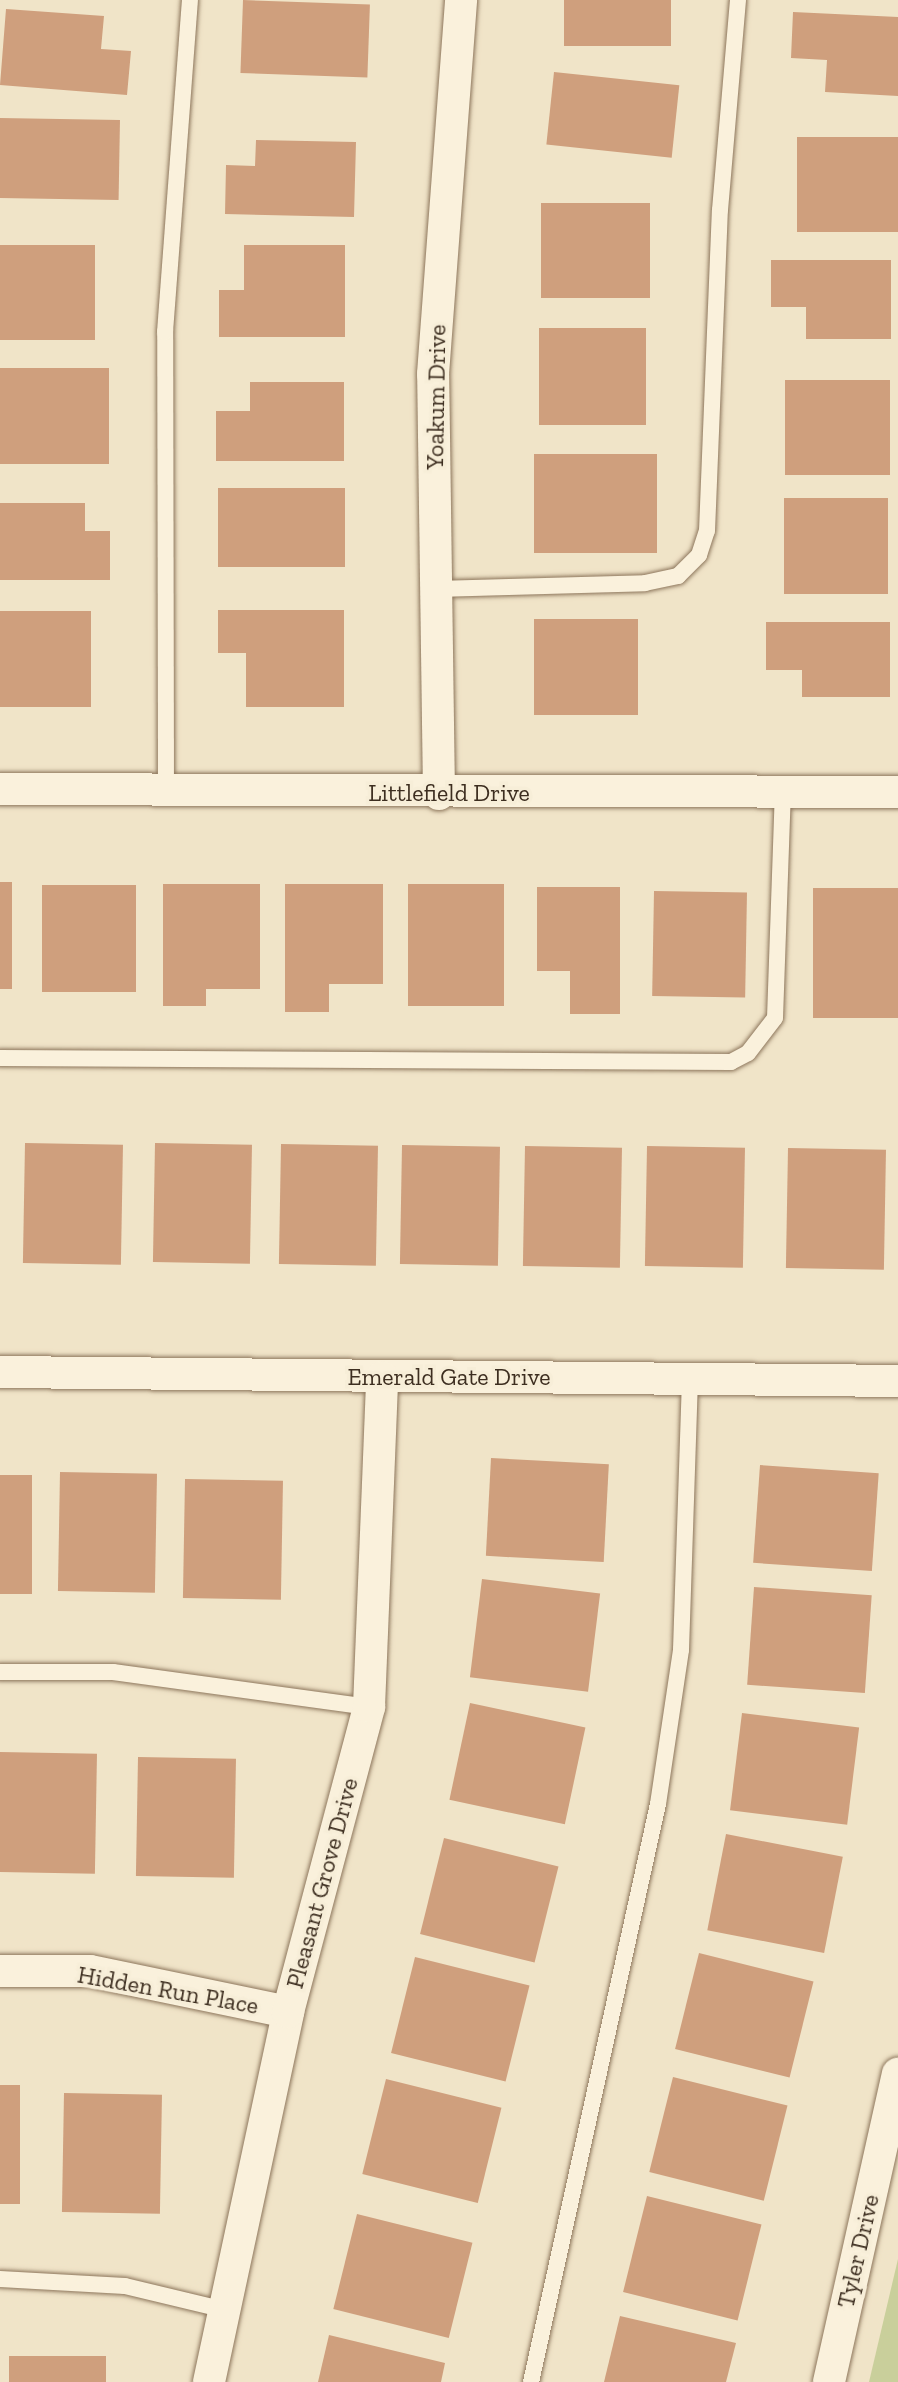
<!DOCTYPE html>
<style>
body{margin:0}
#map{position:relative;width:898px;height:2382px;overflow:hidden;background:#f0e4c8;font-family:"Zilla Slab",serif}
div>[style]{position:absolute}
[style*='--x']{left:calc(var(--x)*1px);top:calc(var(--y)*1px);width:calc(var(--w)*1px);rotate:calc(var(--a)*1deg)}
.green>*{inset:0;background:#c9cf9b}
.building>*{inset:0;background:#cf9f7d;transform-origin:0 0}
.roads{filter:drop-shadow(0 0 2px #8d765c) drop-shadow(0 0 2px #8d765c)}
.service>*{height:16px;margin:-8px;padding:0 8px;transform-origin:8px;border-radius:8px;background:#faf1dc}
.minor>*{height:32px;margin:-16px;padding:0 16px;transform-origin:16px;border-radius:16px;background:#faf1dc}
span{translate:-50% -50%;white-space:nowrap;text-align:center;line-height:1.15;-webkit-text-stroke:7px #f7eed8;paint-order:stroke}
.street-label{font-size:24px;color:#3d2e20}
</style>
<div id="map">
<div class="green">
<i style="clip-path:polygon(898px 2259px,898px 2382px,869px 2382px)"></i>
</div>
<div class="building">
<i style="left:243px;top:0;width:127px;height:73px;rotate:2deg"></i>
<i style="left:564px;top:0;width:107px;height:46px"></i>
<i style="clip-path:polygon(6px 9px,104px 16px,101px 49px,131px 51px,127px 95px,0 85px)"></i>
<i style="clip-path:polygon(793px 12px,898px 17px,898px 96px,825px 92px,827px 60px,791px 58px)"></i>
<i style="left:554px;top:72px;width:126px;height:73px;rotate:6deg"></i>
<i style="left:0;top:118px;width:120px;height:80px;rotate:1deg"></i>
<i style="left:797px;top:137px;width:101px;height:95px"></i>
<i style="clip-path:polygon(256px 140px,356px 142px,354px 217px,225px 214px,226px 165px,255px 166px)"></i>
<i style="left:541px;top:203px;width:109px;height:95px"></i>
<i style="left:0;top:245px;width:95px;height:95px"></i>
<i style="clip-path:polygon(244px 245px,345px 245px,345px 337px,219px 337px,219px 290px,244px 290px)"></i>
<i style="clip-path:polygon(771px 260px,891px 260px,891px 339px,806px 339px,806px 307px,771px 307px)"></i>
<i style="left:539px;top:328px;width:107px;height:97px"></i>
<i style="left:0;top:368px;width:109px;height:96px"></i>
<i style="left:785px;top:380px;width:105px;height:95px"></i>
<i style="clip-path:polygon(250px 382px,344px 382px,344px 461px,216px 461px,216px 411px,250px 411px)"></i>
<i style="left:534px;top:454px;width:123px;height:99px"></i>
<i style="left:218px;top:488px;width:127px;height:79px"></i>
<i style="left:784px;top:498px;width:104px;height:96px"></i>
<i style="clip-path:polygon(0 503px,85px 503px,85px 531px,110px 531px,110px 580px,0 580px)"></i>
<i style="clip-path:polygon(218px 610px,344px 610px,344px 707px,246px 707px,246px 653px,218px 653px)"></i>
<i style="left:0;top:611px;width:91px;height:96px"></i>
<i style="left:534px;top:619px;width:104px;height:96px"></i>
<i style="clip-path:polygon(766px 622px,890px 622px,890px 697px,802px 697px,802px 670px,766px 670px)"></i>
<i style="left:0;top:882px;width:12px;height:107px"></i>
<i style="clip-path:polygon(163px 884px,260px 884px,260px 989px,206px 989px,206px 1006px,163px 1006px)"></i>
<i style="clip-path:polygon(285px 884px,383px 884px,383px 984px,329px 984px,329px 1012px,285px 1012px)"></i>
<i style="left:408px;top:884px;width:96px;height:122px"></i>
<i style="left:42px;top:885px;width:94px;height:107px"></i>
<i style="clip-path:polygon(537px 887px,620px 887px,620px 1014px,570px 1014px,570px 971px,537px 971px)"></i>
<i style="left:813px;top:888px;width:85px;height:130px"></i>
<i style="left:654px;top:891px;width:93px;height:105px;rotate:1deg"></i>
<i style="left:25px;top:1143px;width:98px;height:120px;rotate:1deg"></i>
<i style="left:155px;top:1143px;width:97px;height:119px;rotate:1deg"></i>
<i style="left:281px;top:1144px;width:97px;height:120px;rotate:1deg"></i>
<i style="left:402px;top:1145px;width:98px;height:119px;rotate:1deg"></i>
<i style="left:525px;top:1146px;width:97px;height:120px;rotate:1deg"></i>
<i style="left:647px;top:1146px;width:98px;height:120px;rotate:1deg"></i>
<i style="left:788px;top:1148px;width:98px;height:120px;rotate:1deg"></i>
<i style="left:491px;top:1458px;width:118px;height:98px;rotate:3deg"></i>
<i style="left:760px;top:1465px;width:119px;height:98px;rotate:4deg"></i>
<i style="left:60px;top:1472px;width:97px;height:119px;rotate:1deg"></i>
<i style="left:0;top:1475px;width:32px;height:119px"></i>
<i style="left:185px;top:1479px;width:98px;height:119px;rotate:1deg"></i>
<i style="left:482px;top:1579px;width:119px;height:99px;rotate:7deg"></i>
<i style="left:754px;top:1587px;width:118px;height:98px;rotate:4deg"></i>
<i style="left:470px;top:1703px;width:118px;height:99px;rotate:12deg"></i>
<i style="left:742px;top:1713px;width:118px;height:98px;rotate:7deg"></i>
<i style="left:0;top:1752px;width:97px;height:120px;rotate:1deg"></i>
<i style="left:138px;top:1757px;width:98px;height:119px;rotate:1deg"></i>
<i style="left:726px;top:1834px;width:119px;height:98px;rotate:11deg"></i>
<i style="left:444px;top:1838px;width:118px;height:99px;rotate:14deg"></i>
<i style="left:699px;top:1953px;width:118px;height:99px;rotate:14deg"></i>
<i style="left:415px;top:1957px;width:118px;height:99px;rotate:14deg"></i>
<i style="left:673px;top:2077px;width:118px;height:98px;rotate:14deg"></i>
<i style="left:386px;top:2079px;width:119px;height:98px;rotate:14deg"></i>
<i style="left:0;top:2085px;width:20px;height:119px"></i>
<i style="left:64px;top:2093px;width:98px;height:119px;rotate:1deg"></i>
<i style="left:647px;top:2196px;width:118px;height:99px;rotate:14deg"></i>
<i style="left:357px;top:2214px;width:119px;height:98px;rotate:14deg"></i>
<i style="clip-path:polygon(620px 2316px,736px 2343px,726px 2382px,604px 2382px)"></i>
<i style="clip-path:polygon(329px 2335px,445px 2363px,441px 2382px,318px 2382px)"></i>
<i style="left:9px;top:2356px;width:97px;height:26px"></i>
</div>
<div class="roads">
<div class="service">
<i style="--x:436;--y:589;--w:209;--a:-1.6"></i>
<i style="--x:645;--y:583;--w:34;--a:-12"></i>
<i style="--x:678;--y:576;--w:30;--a:-45"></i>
<i style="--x:699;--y:555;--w:25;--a:-72"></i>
<i style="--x:707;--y:531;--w:321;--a:-87.7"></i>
<i style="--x:720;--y:210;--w:211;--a:-85.1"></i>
<i style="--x:166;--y:787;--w:455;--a:-90.1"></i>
<i style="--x:165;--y:332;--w:333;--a:-85.7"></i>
<i style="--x:0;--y:1058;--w:731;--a:0.31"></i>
<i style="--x:731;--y:1062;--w:19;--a:-28"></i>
<i style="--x:748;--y:1053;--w:44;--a:-52.4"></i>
<i style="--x:775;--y:1018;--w:226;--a:-88"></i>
<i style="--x:0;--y:1672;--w:113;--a:0"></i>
<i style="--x:113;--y:1672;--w:258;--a:7.8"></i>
<i style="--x:0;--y:2279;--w:125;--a:3.2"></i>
<i style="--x:125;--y:2286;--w:103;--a:13.5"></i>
<i style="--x:531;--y:2382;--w:592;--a:-77.61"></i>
<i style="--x:658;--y:1804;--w:156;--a:-81.5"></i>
<i style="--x:681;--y:1650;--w:274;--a:-88.1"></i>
</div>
<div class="minor">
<i style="--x:0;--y:789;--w:898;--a:0.19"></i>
<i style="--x:439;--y:794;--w:420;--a:-90.8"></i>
<i style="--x:433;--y:374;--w:375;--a:-85.7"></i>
<i style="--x:0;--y:1372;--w:898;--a:0.57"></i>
<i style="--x:0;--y:1971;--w:90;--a:0"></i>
<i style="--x:90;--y:1971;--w:202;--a:11.7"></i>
<i style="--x:209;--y:2382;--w:378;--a:-77.9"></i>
<i style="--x:288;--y:2012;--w:316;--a:-75.1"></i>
<i style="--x:369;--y:1707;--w:330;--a:-87.7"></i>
<i style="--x:829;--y:2382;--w:316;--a:-77.4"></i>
</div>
</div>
<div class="street-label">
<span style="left:436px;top:397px;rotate:-89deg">Yoakum Drive</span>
<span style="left:449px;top:793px">Littlefield Drive</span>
<span style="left:449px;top:1377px">Emerald Gate Drive</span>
<span style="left:322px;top:1883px;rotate:-75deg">Pleasant Grove Drive</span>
<span style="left:168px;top:1990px;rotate:10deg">Hidden Run Place</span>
<span style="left:858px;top:2251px;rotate:-77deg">Tyler Drive</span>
</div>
</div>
